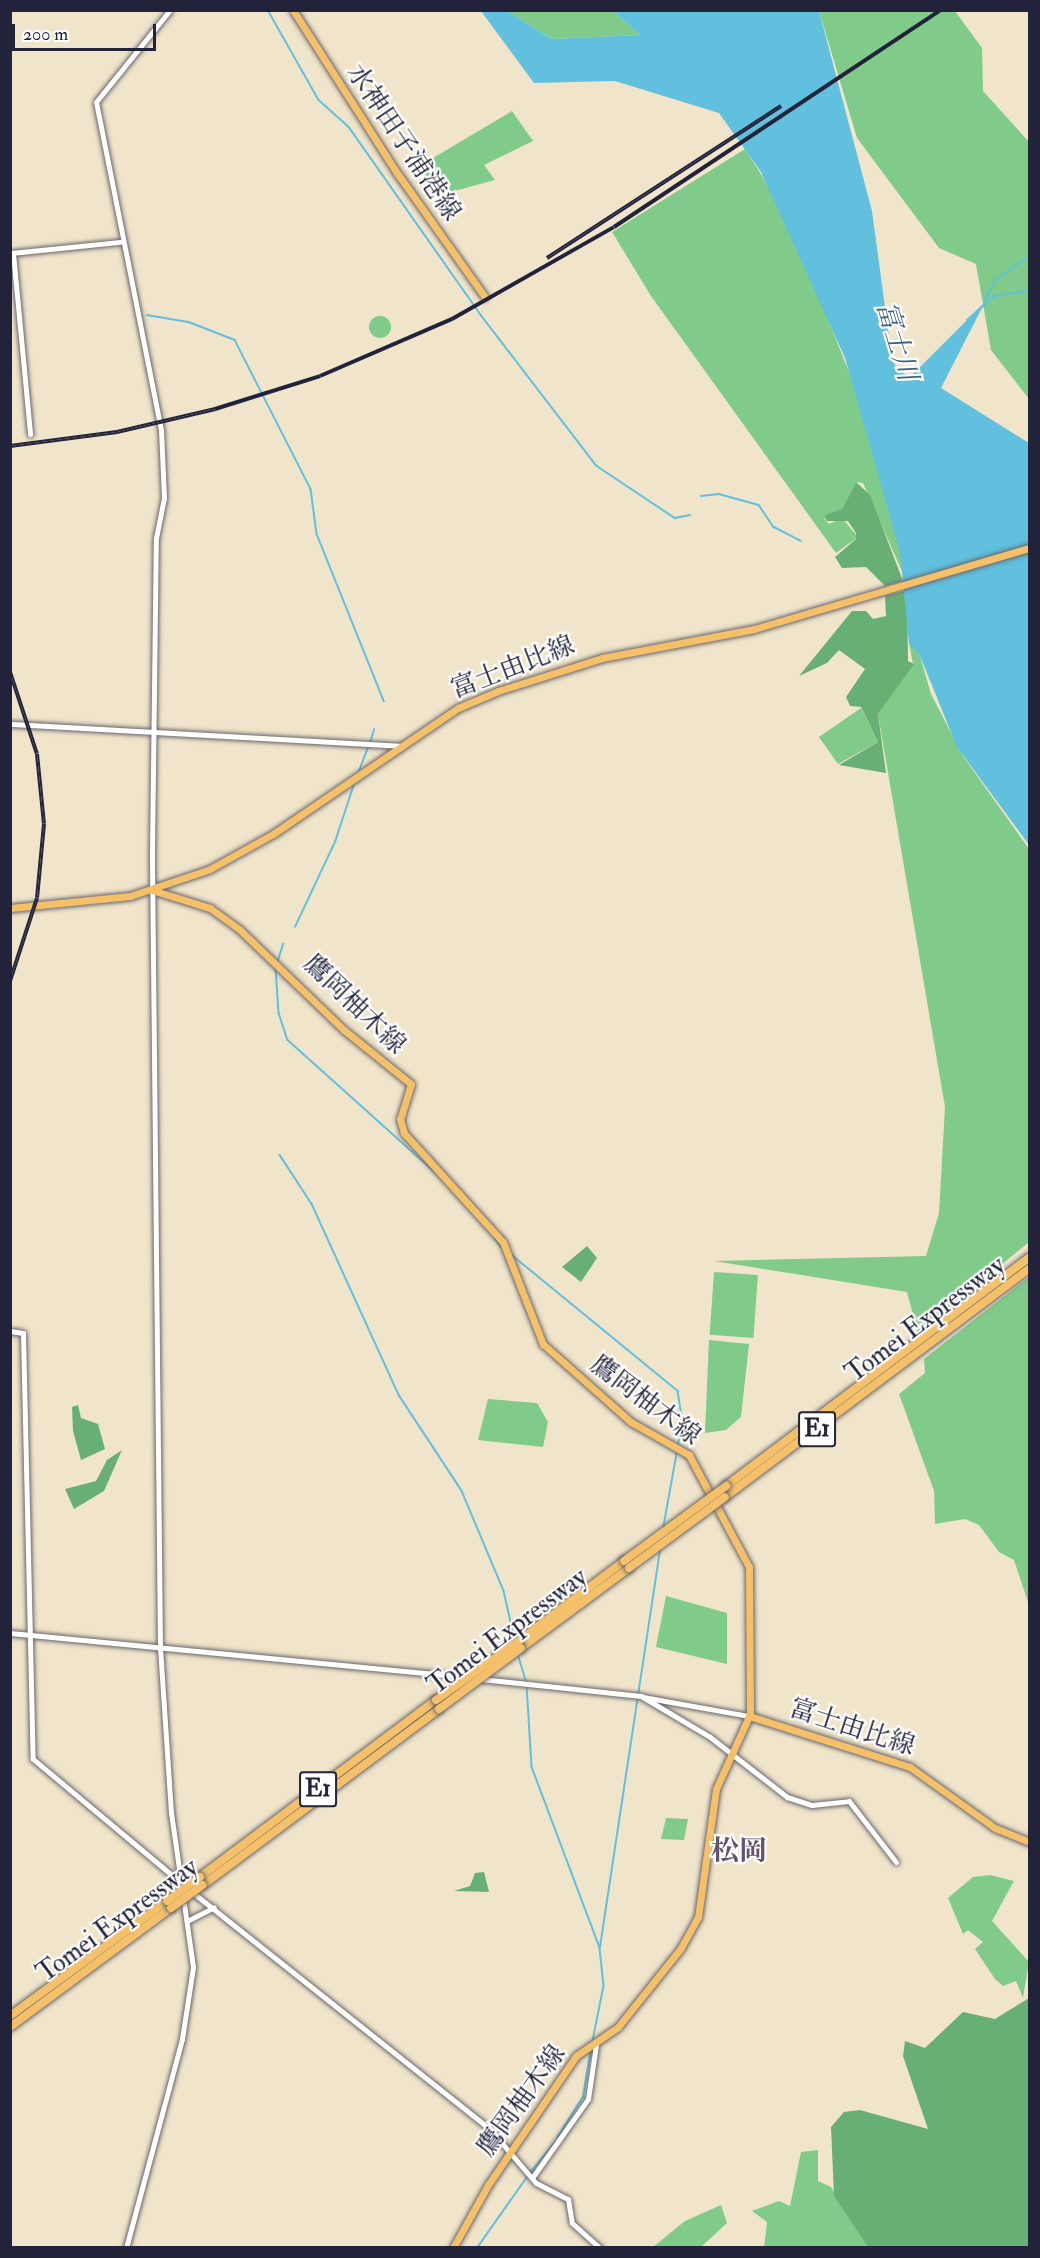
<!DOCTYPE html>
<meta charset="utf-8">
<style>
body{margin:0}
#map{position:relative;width:1040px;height:2258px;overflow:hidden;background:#f0e5ca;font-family:"IM FELL Double Pica","Noto Serif JP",serif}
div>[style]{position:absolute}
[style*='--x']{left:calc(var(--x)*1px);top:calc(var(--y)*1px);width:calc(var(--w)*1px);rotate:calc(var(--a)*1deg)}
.green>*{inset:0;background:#80cb89;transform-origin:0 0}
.round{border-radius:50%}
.forest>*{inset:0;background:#68af75}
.water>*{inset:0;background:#60c0de}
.stream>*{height:1.5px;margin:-0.75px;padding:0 0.75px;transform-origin:0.75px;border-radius:0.75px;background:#60c0de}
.roads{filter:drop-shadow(0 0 2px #6a666d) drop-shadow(0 0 2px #6a666d)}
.minor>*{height:5px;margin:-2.5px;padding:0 2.5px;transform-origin:2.5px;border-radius:2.5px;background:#fff}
.major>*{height:7px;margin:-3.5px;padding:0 3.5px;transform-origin:3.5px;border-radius:3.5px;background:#f4c16a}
.highway>*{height:8px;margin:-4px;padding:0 4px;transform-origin:4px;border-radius:4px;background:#f4c16a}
.rail>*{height:4px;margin-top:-2px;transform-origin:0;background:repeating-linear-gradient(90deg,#fff 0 4.5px,#22223b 0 9px);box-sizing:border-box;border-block:2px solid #22223b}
.bridges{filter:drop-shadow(0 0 2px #6a666d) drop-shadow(0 0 2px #6a666d)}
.highway-bridge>*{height:8px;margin:-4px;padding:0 4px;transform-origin:4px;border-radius:4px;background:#f4c16a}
span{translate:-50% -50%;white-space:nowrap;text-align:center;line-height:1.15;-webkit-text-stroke:4.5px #fff;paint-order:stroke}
.shield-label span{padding:2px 4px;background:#fff;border:2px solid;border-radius:4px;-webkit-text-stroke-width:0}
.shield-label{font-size:24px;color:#22223b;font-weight:700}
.street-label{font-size:26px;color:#22223b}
.water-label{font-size:27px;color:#3b617c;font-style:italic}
.quarter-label{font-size:28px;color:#635370;font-weight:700}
.frame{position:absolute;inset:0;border:12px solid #22223b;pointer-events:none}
.scale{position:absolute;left:12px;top:24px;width:144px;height:27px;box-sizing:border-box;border:3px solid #22223b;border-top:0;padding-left:8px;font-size:18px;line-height:21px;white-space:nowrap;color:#22223b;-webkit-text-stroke:4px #fff;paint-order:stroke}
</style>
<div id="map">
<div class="green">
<i style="clip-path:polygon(507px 11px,613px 11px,640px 35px,552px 39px)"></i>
<i style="clip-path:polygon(819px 11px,955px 11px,982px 48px,983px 91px,1029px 142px,1029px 399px,991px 350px,976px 264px,939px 248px,857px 138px)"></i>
<i style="clip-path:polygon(512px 111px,533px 141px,484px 165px,495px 180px,436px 196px,418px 167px)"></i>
<i style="clip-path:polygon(745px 149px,786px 214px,888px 470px,905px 578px,863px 483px,856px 482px,842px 509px,824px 519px,829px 524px,842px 518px,858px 537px,836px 553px,651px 296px,612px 232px)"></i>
<i class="round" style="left:369px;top:316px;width:22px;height:22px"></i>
<i style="clip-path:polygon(909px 643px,920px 656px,931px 694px,963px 756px,1029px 849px,1029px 1242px,918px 1333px,907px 1292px,714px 1261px,926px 1256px,939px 1213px,945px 1107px,878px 714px,913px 664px)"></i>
<i style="clip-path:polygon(861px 708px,878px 742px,838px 764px,819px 737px)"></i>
<i style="left:714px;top:1272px;width:44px;height:63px;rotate:4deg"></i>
<i style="clip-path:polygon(1029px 1277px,1029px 1605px,1014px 1560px,999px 1552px,979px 1525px,965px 1519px,935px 1524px,934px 1491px,899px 1394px,925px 1373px,924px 1359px)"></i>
<i style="clip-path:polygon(709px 1340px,749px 1344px,741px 1417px,726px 1430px,705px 1433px)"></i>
<i style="clip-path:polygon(488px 1399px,537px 1403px,548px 1422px,543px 1447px,478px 1440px)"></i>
<i style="clip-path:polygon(666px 1596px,727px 1613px,727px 1664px,656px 1647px)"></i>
<i style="clip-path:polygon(666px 1818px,688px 1819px,684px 1840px,661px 1839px)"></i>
<i style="clip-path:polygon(990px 1875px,1014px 1881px,992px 1921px,1029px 1962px,1023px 1998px,1016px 1981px,1003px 1986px,995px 1979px,975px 1949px,983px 1942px,968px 1930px,963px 1934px,948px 1898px,973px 1877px)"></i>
<i style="clip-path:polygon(818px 2150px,818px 2181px,831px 2187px,868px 2247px,764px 2247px,767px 2222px,752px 2211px,779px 2201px,790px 2206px,801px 2152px)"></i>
<i style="clip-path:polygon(721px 2205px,727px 2223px,701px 2247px,653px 2247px,685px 2221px)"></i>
</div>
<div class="forest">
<i style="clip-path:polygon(856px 482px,870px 495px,903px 581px,885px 586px,866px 567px,842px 568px,835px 557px,856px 539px,856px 533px,848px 521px,826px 521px,825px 515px,842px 509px)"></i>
<i style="clip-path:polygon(907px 590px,908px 661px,914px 664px,878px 714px,886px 773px,839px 765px,878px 742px,861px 707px,850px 706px,846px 697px,865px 669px,839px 650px,827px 663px,799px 676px,852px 611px,866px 611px,873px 619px,886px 616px,885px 596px)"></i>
<i style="clip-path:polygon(587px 1246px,597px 1258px,581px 1282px,562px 1267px)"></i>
<i style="clip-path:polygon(78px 1405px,81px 1418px,98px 1424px,105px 1449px,81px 1460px,73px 1431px,72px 1407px)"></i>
<i style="clip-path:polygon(122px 1450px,104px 1491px,74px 1509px,65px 1489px,96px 1481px,107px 1460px)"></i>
<i style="clip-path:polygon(484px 1872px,489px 1892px,454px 1891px,470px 1886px,475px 1873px)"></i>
<i style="clip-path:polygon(1029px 1998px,1029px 2247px,868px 2247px,834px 2196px,831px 2127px,844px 2112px,860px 2110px,928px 2129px,903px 2056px,905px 2041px,925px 2048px,963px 2012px,995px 2019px)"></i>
</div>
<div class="water">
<i style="clip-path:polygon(481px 11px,507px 11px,552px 39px,640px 35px,613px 11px,819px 11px,872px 211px,892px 359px,898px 371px,911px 376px,985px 302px,941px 388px,1029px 443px,1029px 845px,957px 747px,920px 656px,909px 644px,900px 552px,845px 358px,761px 172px,719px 113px,615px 81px,534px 83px)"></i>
</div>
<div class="stream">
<i style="--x:268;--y:10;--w:103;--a:60.5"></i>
<i style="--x:319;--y:100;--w:40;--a:42"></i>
<i style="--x:349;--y:127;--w:230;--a:54.9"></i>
<i style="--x:481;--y:315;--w:190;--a:52.5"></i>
<i style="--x:597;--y:466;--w:94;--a:33.7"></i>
<i style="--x:675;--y:518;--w:15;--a:-11"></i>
<i style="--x:985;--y:301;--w:23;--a:-65"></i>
<i style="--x:995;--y:280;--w:42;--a:-34.4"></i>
<i style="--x:147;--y:315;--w:43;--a:9.5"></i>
<i style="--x:189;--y:322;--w:49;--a:21.4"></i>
<i style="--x:235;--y:340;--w:167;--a:63"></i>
<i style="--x:311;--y:489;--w:45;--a:82.4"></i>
<i style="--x:317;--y:534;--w:180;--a:68.1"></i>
<i style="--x:967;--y:320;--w:37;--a:-41"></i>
<i style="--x:995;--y:296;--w:36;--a:-10"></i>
<i style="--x:701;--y:496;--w:18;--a:-6"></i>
<i style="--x:719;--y:494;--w:41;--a:15.4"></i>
<i style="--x:759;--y:505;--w:27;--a:56"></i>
<i style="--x:774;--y:527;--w:30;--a:27"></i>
<i style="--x:370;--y:743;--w:14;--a:-73"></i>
<i style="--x:359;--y:771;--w:26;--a:-69"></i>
<i style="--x:295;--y:927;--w:94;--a:-64.8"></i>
<i style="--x:335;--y:842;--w:64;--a:-71.8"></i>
<i style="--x:277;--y:963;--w:20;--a:-72"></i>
<i style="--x:276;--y:967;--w:46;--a:86.3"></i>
<i style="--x:279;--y:1013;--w:28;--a:72"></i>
<i style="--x:288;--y:1040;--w:199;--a:41.9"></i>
<i style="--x:280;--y:1155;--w:59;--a:56.9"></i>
<i style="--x:312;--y:1204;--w:210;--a:65.5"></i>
<i style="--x:399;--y:1395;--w:115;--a:56.7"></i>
<i style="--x:462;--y:1491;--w:108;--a:67.2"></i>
<i style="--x:504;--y:1591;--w:50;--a:77.3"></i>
<i style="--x:495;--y:1238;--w:11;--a:56"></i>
<i style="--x:512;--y:1255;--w:215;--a:39.3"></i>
<i style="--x:678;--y:1391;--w:32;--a:81"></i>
<i style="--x:683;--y:1423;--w:24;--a:102"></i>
<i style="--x:663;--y:1529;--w:79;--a:-79.8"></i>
<i style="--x:518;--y:1654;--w:28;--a:73"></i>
<i style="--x:527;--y:1685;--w:82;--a:86.5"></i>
<i style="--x:532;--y:1767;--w:193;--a:69.4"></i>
<i style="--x:600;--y:1948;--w:38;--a:84"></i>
<i style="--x:604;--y:1986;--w:56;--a:101.3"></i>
<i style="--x:600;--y:1947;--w:403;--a:-81.4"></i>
<i style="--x:557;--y:2138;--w:49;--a:-57.6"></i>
<i style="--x:583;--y:2097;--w:49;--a:-80.5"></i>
<i style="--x:530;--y:2173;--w:40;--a:-51"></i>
<i style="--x:477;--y:2248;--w:87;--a:-54.8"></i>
</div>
<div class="roads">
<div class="minor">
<i style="--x:11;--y:253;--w:110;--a:-5.8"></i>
<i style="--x:13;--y:253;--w:182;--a:84.6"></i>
<i style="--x:10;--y:724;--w:392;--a:3.2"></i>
<i style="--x:10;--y:1331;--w:13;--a:9"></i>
<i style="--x:23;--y:1333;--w:426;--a:88.7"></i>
<i style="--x:33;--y:1759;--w:192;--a:39.9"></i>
<i style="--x:10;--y:1633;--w:461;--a:5.5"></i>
<i style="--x:481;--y:1679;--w:161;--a:6.1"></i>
<i style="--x:641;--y:1696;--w:80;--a:30.7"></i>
<i style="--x:710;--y:1737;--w:98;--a:37.9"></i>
<i style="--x:787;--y:1797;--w:26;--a:18"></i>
<i style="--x:812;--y:1805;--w:37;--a:-6"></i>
<i style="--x:849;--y:1801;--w:77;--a:52.4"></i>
<i style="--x:643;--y:1697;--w:108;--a:10.2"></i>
<i style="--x:192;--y:1892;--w:379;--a:38.5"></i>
<i style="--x:489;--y:2128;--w:72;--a:49.5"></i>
<i style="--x:536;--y:2183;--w:36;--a:27"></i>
<i style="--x:568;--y:2199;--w:24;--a:81"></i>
<i style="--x:572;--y:2223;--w:38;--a:42"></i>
<i style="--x:187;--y:1921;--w:30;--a:-27"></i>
<i style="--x:532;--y:2178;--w:97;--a:-54.7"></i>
<i style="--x:588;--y:2099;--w:55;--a:-81.6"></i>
<i style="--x:126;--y:2248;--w:216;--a:-75"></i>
<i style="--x:182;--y:2039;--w:73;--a:-81.3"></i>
<i style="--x:193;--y:1967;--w:156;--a:-98.1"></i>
<i style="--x:171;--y:1813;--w:164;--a:-93.8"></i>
<i style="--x:160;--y:1649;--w:796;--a:-90.58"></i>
<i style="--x:152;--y:853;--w:315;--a:-89.3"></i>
<i style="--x:156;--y:538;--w:41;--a:-78.7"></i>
<i style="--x:164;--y:498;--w:68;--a:-92.5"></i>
<i style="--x:161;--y:430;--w:334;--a:-101.2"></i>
<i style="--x:96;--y:102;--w:118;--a:-51.2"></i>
</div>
<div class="major">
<i style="--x:293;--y:10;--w:193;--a:57.5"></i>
<i style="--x:397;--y:173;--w:151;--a:54.7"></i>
<i style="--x:152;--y:890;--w:61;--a:17.2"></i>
<i style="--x:210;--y:908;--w:37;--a:36"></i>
<i style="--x:240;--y:930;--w:144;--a:43.9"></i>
<i style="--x:344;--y:1030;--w:86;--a:38.9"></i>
<i style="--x:411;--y:1084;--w:37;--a:107"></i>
<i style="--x:400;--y:1119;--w:15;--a:74"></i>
<i style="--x:404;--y:1133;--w:147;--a:47.8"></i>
<i style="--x:503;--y:1242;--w:110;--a:68.6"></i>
<i style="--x:543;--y:1344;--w:118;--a:41.6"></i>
<i style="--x:631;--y:1422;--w:67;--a:29.6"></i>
<i style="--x:689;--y:1455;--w:127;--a:61.8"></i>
<i style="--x:749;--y:1567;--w:147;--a:89.6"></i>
<i style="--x:750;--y:1714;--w:82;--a:114.4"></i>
<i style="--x:716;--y:1789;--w:129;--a:98"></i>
<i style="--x:698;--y:1917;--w:35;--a:119"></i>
<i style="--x:681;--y:1948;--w:101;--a:128.6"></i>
<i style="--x:618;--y:2027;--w:51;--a:145.4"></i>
<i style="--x:576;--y:2056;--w:156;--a:124.3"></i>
<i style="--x:488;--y:2185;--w:72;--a:119.1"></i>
<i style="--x:10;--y:908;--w:121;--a:-5.7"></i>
<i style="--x:130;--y:896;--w:84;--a:-18.6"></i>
<i style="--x:210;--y:869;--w:72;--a:-29.1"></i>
<i style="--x:273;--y:834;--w:224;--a:-34.3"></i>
<i style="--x:458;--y:708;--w:43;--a:-23"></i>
<i style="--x:498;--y:691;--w:109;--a:-17.6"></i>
<i style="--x:602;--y:658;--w:155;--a:-10.8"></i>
<i style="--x:754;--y:629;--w:288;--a:-16.4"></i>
<i style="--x:749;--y:1716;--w:169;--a:17.6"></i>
<i style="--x:910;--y:1767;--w:105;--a:35.7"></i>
<i style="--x:995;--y:1828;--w:38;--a:22"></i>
</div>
<div class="highway">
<i style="--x:726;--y:1486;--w:381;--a:-37"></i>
<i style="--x:725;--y:1497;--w:381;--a:-36.9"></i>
<i style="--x:519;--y:1641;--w:132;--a:-37.3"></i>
<i style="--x:521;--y:1648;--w:134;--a:-36.5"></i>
<i style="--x:200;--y:1877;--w:295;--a:-36.9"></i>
<i style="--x:203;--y:1885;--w:294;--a:-36.7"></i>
<i style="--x:10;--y:2016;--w:195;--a:-36.2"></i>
<i style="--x:10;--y:2027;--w:200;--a:-36.5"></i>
</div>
</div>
<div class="rail">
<i style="--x:547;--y:258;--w:279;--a:-33"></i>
<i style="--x:10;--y:446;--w:108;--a:-7.5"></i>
<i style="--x:117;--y:432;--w:101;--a:-13.2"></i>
<i style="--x:215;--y:409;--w:110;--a:-17.4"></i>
<i style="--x:320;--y:376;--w:144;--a:-23.4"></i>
<i style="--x:452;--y:319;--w:186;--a:-29.6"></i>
<i style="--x:614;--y:227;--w:392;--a:-33.6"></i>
<i style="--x:10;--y:672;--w:86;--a:71.8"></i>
<i style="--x:37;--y:754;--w:70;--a:84.3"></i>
<i style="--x:44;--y:824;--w:74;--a:95.4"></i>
<i style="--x:37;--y:898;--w:87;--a:108"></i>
</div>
<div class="bridges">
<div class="highway-bridge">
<i style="--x:624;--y:1561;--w:127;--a:-36.3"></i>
<i style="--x:629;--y:1568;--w:119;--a:-36.5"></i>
<i style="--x:436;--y:1700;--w:102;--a:-35.4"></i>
<i style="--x:439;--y:1709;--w:102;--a:-36.6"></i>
<i style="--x:167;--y:1901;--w:41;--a:-36"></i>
<i style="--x:171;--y:1908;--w:39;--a:-36"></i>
</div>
</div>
<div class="shield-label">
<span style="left:817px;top:1429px">E1</span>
<span style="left:318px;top:1789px">E1</span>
</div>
<div class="street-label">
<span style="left:403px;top:143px;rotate:56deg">水神田子浦港線</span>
<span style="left:513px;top:668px;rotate:-21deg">富士由比線</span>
<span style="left:354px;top:1005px;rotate:44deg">鷹岡柚木線</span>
<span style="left:926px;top:1320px;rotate:-37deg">Tomei Expressway</span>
<span style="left:645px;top:1401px;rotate:37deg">鷹岡柚木線</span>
<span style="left:508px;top:1632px;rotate:-37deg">Tomei Expressway</span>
<span style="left:852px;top:1728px;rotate:18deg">富士由比線</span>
<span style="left:118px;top:1921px;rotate:-36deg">Tomei Expressway</span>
<span style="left:522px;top:2101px;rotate:-54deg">鷹岡柚木線</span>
</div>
<div class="water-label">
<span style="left:897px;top:341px;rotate:73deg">富士川</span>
</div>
<div class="quarter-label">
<span style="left:739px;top:1852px">松岡</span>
</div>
<div class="frame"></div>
<div class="scale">200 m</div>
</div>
